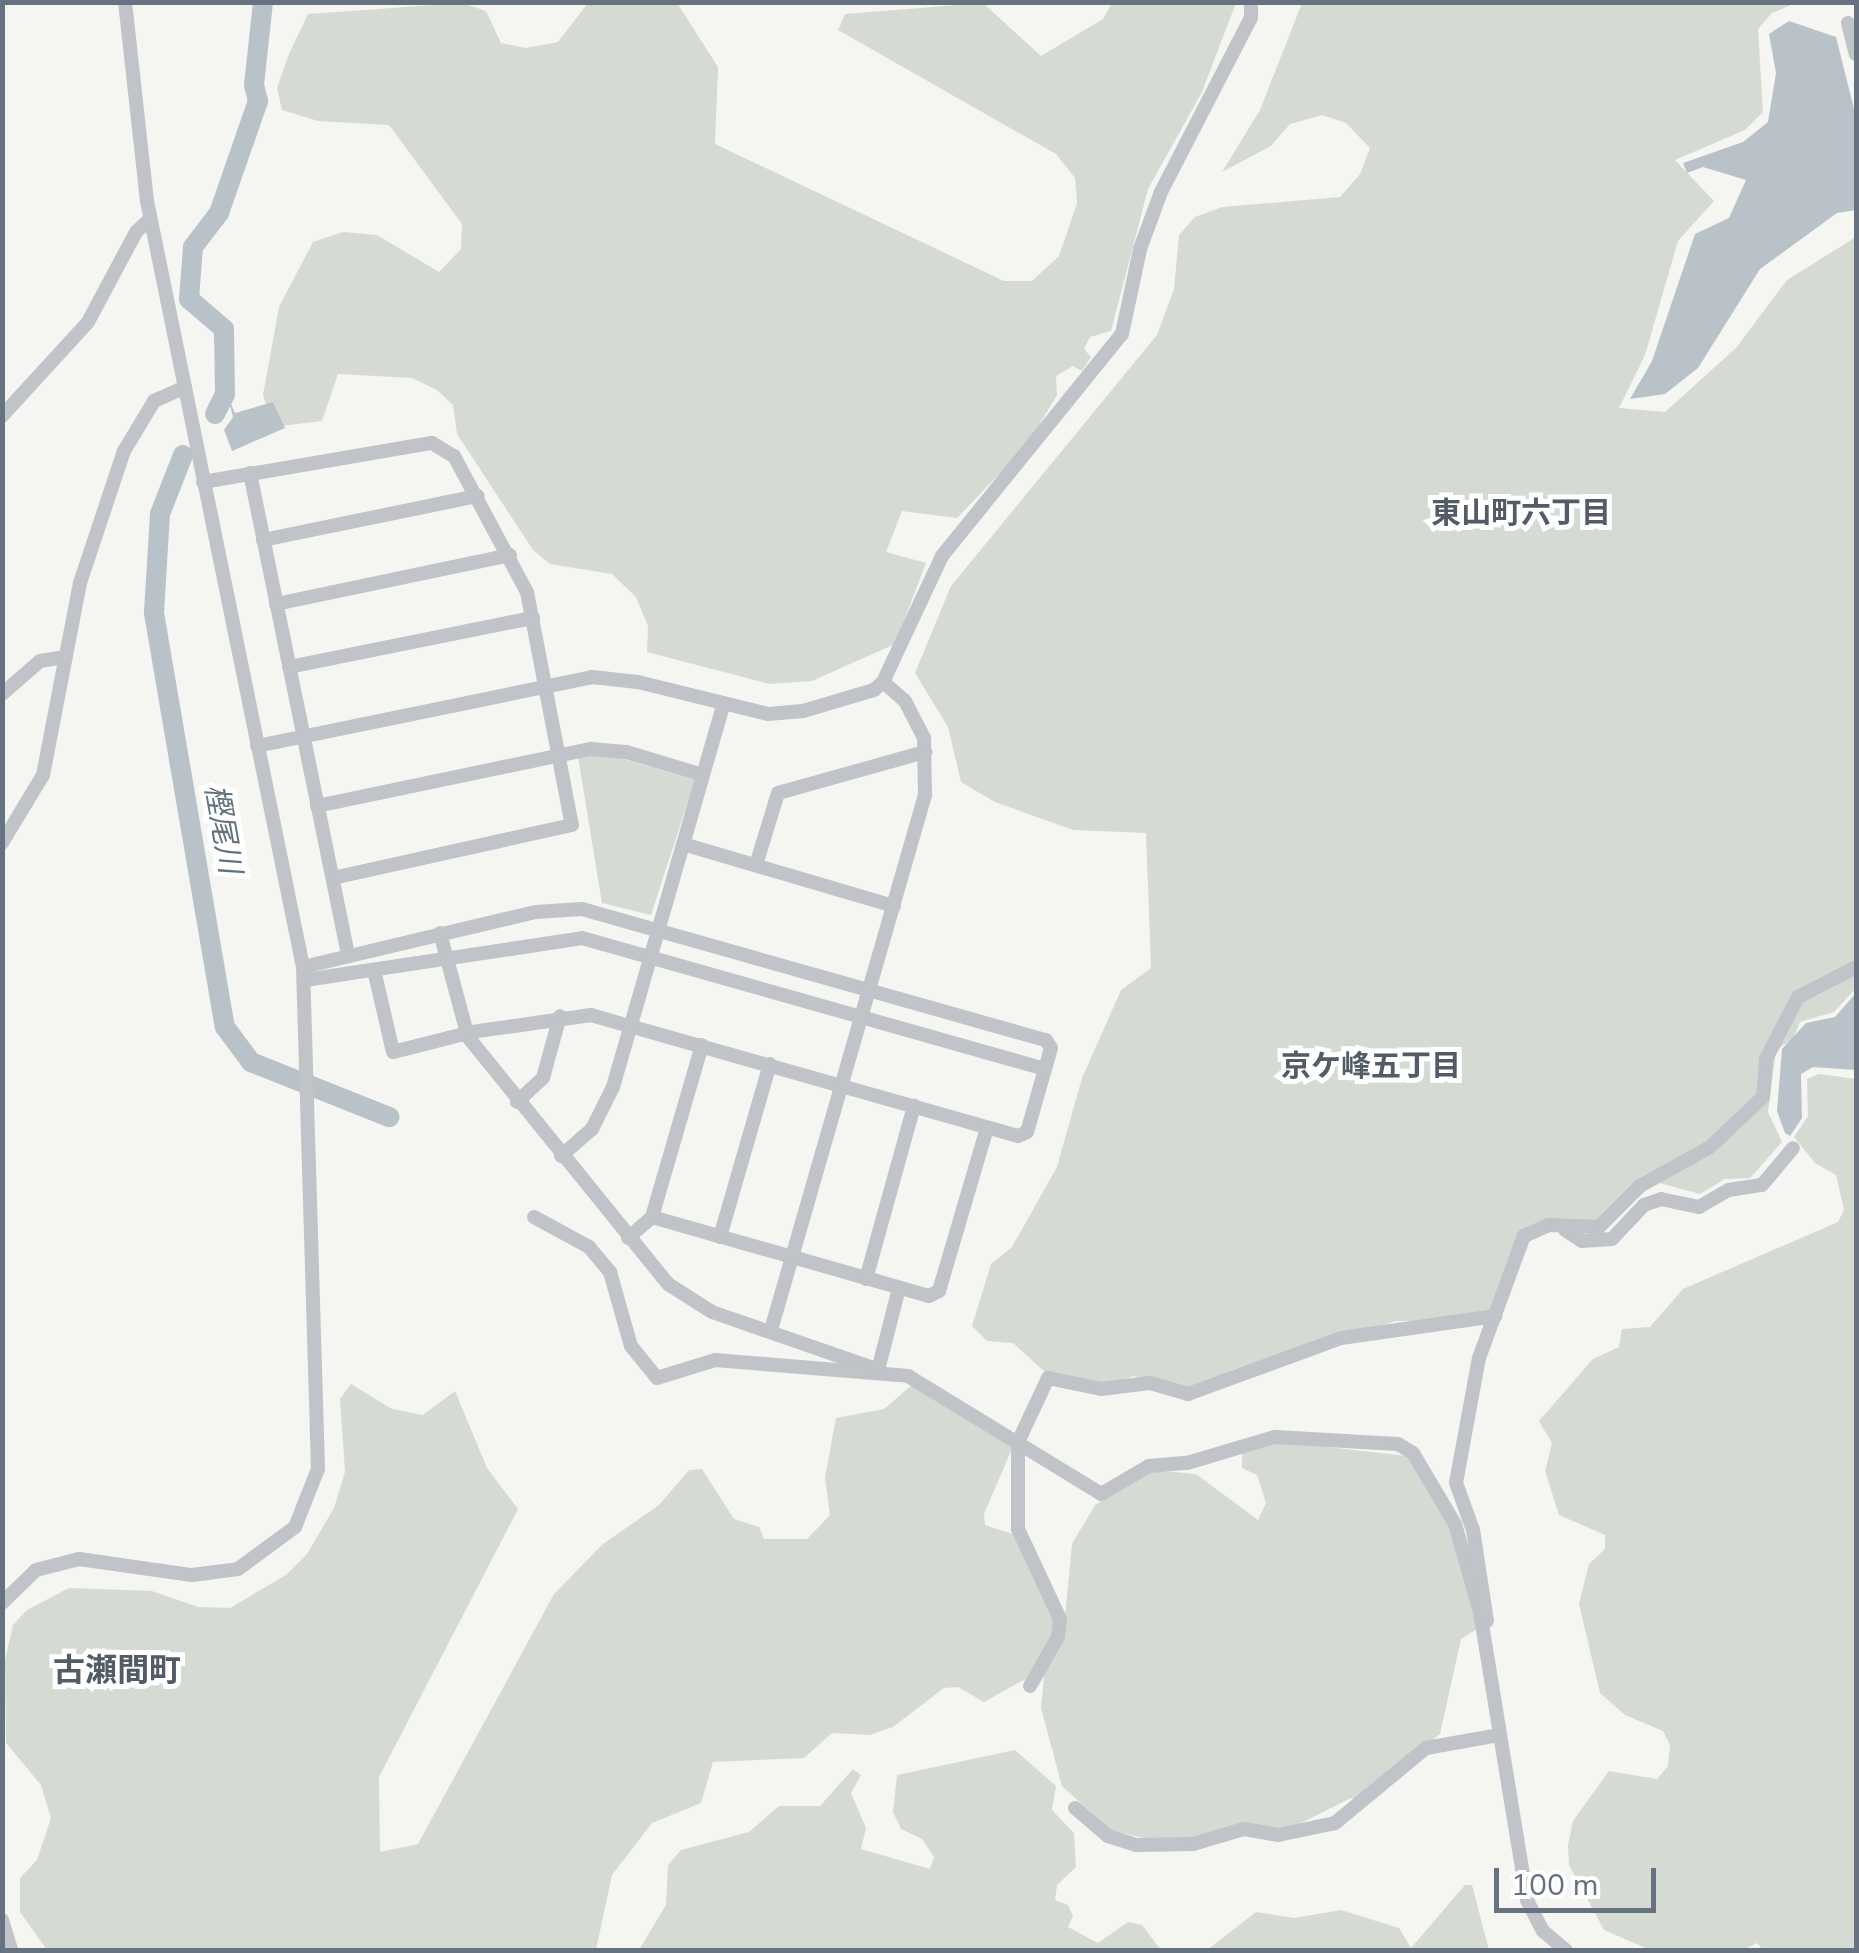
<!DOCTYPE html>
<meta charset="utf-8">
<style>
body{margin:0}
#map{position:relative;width:1859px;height:1953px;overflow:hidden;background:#f5f5f1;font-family:"Nunito Sans","Noto Sans JP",sans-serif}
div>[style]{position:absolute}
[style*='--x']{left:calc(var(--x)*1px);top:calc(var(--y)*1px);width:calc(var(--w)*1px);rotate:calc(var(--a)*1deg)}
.green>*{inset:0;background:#d5dbd3}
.water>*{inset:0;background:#b9c2c8}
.river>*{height:20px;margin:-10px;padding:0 10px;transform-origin:10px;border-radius:10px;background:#b9c2c8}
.minor>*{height:14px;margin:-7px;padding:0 7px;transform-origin:7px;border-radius:7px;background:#c0c3c7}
span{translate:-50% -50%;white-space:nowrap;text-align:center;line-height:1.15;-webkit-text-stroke:10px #fff;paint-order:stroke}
.neighbourhood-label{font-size:30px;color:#535c66;font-weight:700}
.water-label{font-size:30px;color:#62737e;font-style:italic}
.quarter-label{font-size:32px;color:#535c66;font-weight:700}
.frame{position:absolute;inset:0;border:5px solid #667280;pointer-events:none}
.scale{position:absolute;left:1494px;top:1868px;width:162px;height:45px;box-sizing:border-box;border:5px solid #667280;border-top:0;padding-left:12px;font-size:30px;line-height:35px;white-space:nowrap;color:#667280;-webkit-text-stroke:8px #fff;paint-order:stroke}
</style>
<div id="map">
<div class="green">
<i style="clip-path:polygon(462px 3px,486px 11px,501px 43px,526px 48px,558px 42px,588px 3px,677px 3px,718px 67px,715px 144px,1004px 281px,1032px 281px,1059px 256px,1077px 203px,1075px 178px,1056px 154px,838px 30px,845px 14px,983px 3px,1041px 56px,1103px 19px,1112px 3px,1236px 3px,1202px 92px,1148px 189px,1111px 331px,1090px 337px,1084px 349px,1091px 357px,1082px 371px,1073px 366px,1056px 376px,1057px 395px,1027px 445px,957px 518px,902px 511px,886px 552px,926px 563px,895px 644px,812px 681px,770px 684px,647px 652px,648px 626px,636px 597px,612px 574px,550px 564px,533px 550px,457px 434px,453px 405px,437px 390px,412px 378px,338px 374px,322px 421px,280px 426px,270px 416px,263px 395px,279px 307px,313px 242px,343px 232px,377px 235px,439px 272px,461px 249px,462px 224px,389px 125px,318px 121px,282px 110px,277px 88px,289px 54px,308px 14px)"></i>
<i style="clip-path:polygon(1302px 3px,1796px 3px,1772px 13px,1758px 29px,1763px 112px,1745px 130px,1675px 160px,1714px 201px,1678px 241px,1645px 355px,1619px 408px,1665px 412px,1736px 348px,1787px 280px,1856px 237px,1856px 988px,1834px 1012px,1800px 1022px,1793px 1039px,1776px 1050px,1768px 1112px,1782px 1142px,1750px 1178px,1725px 1179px,1700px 1194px,1645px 1179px,1598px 1225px,1538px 1224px,1493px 1311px,1475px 1321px,1396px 1321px,1237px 1368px,1190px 1390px,1134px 1376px,1110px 1384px,1046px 1373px,1013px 1343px,987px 1341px,972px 1326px,991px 1264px,1012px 1247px,1057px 1167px,1082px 1078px,1121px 990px,1151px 968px,1146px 833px,1073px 830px,995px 802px,961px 782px,948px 727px,915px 673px,951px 586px,1157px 335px,1174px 289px,1179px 235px,1195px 217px,1222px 207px,1340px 197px,1360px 174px,1370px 148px,1346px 123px,1322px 115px,1290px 124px,1271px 146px,1222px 172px,1260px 110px)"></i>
<i style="clip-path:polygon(606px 754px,695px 780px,651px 915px,602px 903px,578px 757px)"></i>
<i style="clip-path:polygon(1819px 1074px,1856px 1079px,1856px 1950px,1763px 1950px,1757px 1943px,1743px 1950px,1650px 1950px,1604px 1930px,1569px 1865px,1568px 1845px,1573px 1821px,1609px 1771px,1657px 1779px,1668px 1766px,1670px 1745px,1663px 1731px,1625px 1715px,1600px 1693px,1579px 1604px,1589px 1564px,1605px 1549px,1605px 1535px,1559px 1515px,1545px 1471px,1552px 1443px,1539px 1421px,1593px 1359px,1619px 1347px,1622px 1329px,1650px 1327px,1683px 1289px,1838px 1222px,1844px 1210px,1836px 1175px,1815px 1163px,1794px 1137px,1808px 1116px,1807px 1079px)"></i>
<i style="clip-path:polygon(351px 1384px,392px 1409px,423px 1415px,455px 1391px,487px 1468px,518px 1509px,379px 1777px,380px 1852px,418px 1844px,554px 1594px,603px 1544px,659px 1505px,689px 1470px,702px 1469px,734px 1519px,759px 1527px,764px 1539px,807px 1539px,830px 1515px,825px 1477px,836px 1418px,884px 1409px,913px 1384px,1014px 1444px,984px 1514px,985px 1525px,1016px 1535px,1058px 1623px,1029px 1677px,984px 1702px,958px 1687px,944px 1688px,893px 1727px,870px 1735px,832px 1733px,804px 1758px,713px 1762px,701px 1803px,652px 1823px,612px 1875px,596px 1950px,47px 1950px,20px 1912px,20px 1878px,37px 1860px,51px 1818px,41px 1785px,6px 1743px,5px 1660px,13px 1625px,27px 1610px,69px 1588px,152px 1591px,198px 1607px,230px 1608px,286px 1575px,307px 1554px,334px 1508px,345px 1472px,340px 1399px)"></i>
<i style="clip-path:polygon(1274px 1441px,1407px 1456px,1439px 1497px,1477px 1611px,1477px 1629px,1461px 1639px,1440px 1734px,1358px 1800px,1351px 1798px,1297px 1825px,1274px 1830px,1241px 1824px,1201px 1839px,1148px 1839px,1110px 1830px,1062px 1786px,1041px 1708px,1045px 1666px,1064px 1627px,1072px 1544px,1095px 1505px,1152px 1470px,1196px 1474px,1258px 1520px,1266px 1503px,1257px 1475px,1242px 1468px,1242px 1451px)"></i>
<i style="clip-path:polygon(1015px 1750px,1056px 1786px,1052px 1810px,1074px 1833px,1076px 1867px,1057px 1885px,1055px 1900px,1068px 1905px,1073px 1916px,1068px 1927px,1098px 1943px,1128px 1922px,1142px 1925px,1161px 1950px,639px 1950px,666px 1905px,668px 1865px,681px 1850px,749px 1832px,779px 1806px,820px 1806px,853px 1769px,861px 1775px,851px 1793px,866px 1828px,861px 1849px,930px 1869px,934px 1857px,922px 1839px,901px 1829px,893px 1812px,897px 1775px)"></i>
<i style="clip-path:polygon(1465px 1885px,1472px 1885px,1489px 1950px,1207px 1950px,1256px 1912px,1294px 1918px,1341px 1910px,1399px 1928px,1411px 1948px)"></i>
</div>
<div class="water">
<i style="clip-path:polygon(1789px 21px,1836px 37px,1856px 117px,1856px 210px,1837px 213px,1760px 269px,1698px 368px,1665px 394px,1630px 399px,1652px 361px,1695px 234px,1729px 218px,1746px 180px,1703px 167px,1687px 173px,1683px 163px,1743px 142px,1768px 122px,1776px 73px,1769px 34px)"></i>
<i style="clip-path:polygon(228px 397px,235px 413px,273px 402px,285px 428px,232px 451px,224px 430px,233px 417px)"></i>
<i style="clip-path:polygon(1856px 993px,1856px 1070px,1813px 1067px,1801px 1074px,1802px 1118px,1790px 1136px,1785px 1133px,1777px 1111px,1782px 1049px,1806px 1023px,1835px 1017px)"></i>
</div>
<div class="river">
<i style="--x:215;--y:414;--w:22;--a:-63"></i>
<i style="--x:225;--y:394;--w:65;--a:-90.9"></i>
<i style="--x:224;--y:329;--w:46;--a:-139.4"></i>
<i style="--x:189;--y:299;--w:52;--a:-85.6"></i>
<i style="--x:193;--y:247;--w:43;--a:-52.6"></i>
<i style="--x:219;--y:213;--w:119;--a:-70.8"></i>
<i style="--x:258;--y:101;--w:16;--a:-104"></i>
<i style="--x:254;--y:85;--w:83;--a:-83.8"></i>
<i style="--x:183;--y:455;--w:63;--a:111.3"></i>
<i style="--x:160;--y:514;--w:99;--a:93.5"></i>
<i style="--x:154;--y:613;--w:420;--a:80.3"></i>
<i style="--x:225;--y:1027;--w:44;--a:53.4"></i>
<i style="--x:251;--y:1062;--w:149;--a:21.7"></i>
</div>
<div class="minor">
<i style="--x:1848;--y:23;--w:32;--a:76"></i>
<i style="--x:2;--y:416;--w:127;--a:-47.5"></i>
<i style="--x:88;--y:322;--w:102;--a:-61.9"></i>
<i style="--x:136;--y:232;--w:19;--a:-43"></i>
<i style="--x:250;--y:473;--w:490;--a:78.5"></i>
<i style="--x:203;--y:482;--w:232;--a:-9.7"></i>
<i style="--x:432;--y:443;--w:26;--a:31"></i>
<i style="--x:454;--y:456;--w:154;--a:61.8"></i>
<i style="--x:527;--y:592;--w:237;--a:79.1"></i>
<i style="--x:572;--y:825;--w:245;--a:167.5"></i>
<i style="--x:263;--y:540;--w:219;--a:-11.6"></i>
<i style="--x:276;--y:604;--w:239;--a:-11.8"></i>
<i style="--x:289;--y:667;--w:249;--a:-11.4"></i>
<i style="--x:2;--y:694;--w:50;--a:-41"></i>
<i style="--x:40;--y:661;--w:26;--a:-9"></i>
<i style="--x:257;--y:746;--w:342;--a:-11.6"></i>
<i style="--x:592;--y:677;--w:46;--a:6.2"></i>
<i style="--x:638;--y:682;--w:134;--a:13.8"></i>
<i style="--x:768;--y:714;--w:35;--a:-5"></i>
<i style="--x:803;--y:711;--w:74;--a:-16.5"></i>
<i style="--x:874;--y:690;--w:12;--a:-42"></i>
<i style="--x:883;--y:682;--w:139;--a:-64.9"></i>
<i style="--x:942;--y:556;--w:286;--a:-51"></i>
<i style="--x:1122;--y:334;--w:87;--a:-78"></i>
<i style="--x:1140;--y:249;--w:61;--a:-69.8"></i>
<i style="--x:1161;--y:192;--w:196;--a:-62.7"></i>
<i style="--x:1251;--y:18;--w:16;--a:-90"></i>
<i style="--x:317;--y:806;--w:280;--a:-11.8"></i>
<i style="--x:591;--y:749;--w:35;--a:5"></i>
<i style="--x:626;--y:752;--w:80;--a:16.6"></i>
<i style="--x:2;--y:843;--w:79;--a:-58.9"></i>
<i style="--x:43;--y:775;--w:196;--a:-79.1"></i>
<i style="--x:80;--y:583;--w:139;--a:-71.6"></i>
<i style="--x:124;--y:451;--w:58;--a:-59"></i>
<i style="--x:154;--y:401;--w:34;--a:-24"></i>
<i style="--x:683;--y:844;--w:220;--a:16.4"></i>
<i style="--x:756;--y:865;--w:75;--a:-73"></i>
<i style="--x:778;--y:793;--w:153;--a:-15.6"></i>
<i style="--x:440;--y:933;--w:108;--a:74.9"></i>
<i style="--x:468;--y:1037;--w:318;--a:51"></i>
<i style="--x:668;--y:1284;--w:52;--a:32.5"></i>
<i style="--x:712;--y:1312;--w:175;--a:19.1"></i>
<i style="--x:303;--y:967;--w:239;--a:-13.3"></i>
<i style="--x:536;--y:912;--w:46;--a:-3.7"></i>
<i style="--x:582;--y:909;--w:482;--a:15.8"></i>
<i style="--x:1046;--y:1040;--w:9;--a:58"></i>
<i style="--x:1051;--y:1048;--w:87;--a:105.9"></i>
<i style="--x:1027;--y:1132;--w:10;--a:156"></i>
<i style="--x:1018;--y:1136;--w:444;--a:-164.2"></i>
<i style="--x:591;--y:1015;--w:120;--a:171.9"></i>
<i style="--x:472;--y:1032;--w:81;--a:165.8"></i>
<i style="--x:393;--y:1052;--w:80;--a:-103"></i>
<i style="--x:305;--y:980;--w:280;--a:-8.6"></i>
<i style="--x:582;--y:938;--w:481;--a:15.8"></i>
<i style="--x:517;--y:1102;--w:35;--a:-43"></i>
<i style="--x:543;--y:1078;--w:64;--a:-74.7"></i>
<i style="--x:561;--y:1156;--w:41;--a:-41.1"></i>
<i style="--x:592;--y:1129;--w:47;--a:-63.4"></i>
<i style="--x:613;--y:1087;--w:396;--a:-73.9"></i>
<i style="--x:534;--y:1217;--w:63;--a:28.6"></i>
<i style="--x:589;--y:1247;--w:33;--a:50"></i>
<i style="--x:610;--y:1272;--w:77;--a:74.2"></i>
<i style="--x:631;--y:1346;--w:41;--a:50.9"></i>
<i style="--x:657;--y:1378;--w:61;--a:-17.2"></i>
<i style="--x:715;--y:1360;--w:194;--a:4.7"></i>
<i style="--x:908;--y:1376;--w:226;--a:31.4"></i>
<i style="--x:1101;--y:1494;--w:56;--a:-30.3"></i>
<i style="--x:1149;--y:1466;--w:38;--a:-5"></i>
<i style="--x:1187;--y:1463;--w:92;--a:-16.5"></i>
<i style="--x:1275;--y:1437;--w:123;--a:3.3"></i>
<i style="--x:1398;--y:1444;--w:17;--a:31"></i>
<i style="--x:1413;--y:1453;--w:82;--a:59.4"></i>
<i style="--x:1455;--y:1524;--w:91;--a:74.1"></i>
<i style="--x:1480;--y:1612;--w:292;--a:80.7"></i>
<i style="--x:1527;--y:1900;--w:35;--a:63"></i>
<i style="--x:1543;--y:1931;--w:30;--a:40"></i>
<i style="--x:652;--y:1217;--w:288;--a:15.9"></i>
<i style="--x:929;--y:1296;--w:11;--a:-27"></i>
<i style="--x:939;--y:1291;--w:170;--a:-73.6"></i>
<i style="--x:1565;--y:1230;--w:20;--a:33"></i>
<i style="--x:1582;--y:1241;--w:30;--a:-4"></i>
<i style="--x:1612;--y:1239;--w:47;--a:-46.7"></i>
<i style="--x:1644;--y:1205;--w:18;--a:-19"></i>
<i style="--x:1661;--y:1199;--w:39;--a:12"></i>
<i style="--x:1699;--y:1207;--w:34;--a:-30"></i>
<i style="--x:1729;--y:1190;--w:33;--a:-9"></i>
<i style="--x:1762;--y:1185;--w:48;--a:-50"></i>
<i style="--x:720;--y:1237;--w:180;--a:-73.9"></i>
<i style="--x:628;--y:1238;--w:32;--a:-41"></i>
<i style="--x:652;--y:1217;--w:179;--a:-73.8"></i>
<i style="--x:866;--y:1279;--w:180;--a:-74.5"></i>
<i style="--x:771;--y:1330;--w:557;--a:-73.94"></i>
<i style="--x:925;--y:795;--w:57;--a:-91"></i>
<i style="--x:924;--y:738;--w:42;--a:-117.2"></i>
<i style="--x:905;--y:701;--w:29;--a:-139"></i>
<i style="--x:878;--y:1370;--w:85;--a:-75.6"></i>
<i style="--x:2;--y:1603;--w:47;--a:-44.1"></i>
<i style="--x:36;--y:1570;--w:44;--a:-14.3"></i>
<i style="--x:79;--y:1559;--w:114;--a:8.1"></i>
<i style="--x:192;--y:1575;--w:46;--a:-7.4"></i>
<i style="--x:238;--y:1569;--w:71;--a:-36.4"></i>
<i style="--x:295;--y:1527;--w:62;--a:-68.4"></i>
<i style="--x:318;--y:1469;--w:502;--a:-91.71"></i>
<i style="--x:303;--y:967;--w:782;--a:-101.51"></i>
<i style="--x:147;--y:201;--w:200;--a:-96.3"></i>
<i style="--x:1487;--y:1621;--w:92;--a:-98.7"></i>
<i style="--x:1473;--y:1530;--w:50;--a:-109.9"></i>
<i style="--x:1456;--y:1483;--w:127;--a:-79.6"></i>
<i style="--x:1479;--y:1358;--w:130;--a:-69.8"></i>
<i style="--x:1524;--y:1236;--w:27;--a:-24"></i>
<i style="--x:1549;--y:1225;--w:50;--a:2.3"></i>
<i style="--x:1599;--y:1227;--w:58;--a:-45"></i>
<i style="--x:1640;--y:1186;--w:80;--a:-29.1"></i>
<i style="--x:1710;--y:1147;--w:73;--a:-43.3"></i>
<i style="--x:1763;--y:1097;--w:38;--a:-85"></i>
<i style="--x:1766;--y:1059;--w:70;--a:-62.7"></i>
<i style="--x:1798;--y:997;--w:65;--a:-27.3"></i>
<i style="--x:1030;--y:1686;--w:56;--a:-60.3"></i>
<i style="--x:1058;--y:1637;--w:18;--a:-84"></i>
<i style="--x:1060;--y:1619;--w:99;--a:-115"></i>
<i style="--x:1018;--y:1529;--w:87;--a:-90"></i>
<i style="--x:1018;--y:1442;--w:71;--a:-64.9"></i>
<i style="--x:1048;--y:1378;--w:54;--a:11.7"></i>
<i style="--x:1101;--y:1389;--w:49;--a:-7"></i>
<i style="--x:1150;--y:1383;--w:40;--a:16"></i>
<i style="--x:1188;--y:1394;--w:163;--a:-20.1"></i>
<i style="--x:1341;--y:1338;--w:156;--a:-8.1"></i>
<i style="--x:1075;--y:1808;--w:43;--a:40.3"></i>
<i style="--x:1108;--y:1836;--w:29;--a:18"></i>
<i style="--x:1136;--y:1845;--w:57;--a:-1"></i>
<i style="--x:1193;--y:1844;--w:53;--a:-16.4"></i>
<i style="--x:1244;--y:1829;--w:35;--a:10"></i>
<i style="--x:1278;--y:1835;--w:58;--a:-11.9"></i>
<i style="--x:1335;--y:1823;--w:118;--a:-39.5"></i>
<i style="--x:1426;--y:1748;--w:75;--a:-10"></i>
<i style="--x:2;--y:1920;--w:31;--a:73"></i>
</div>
<div class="neighbourhood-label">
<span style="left:1521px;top:514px">東山町六丁目</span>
<span style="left:1371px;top:1067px">京ケ峰五丁目</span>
</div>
<div class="water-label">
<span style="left:222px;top:829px;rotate:80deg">樫尾川</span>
</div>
<div class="quarter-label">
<span style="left:117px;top:1671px">古瀬間町</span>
</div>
<div class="frame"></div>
<div class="scale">100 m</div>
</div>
